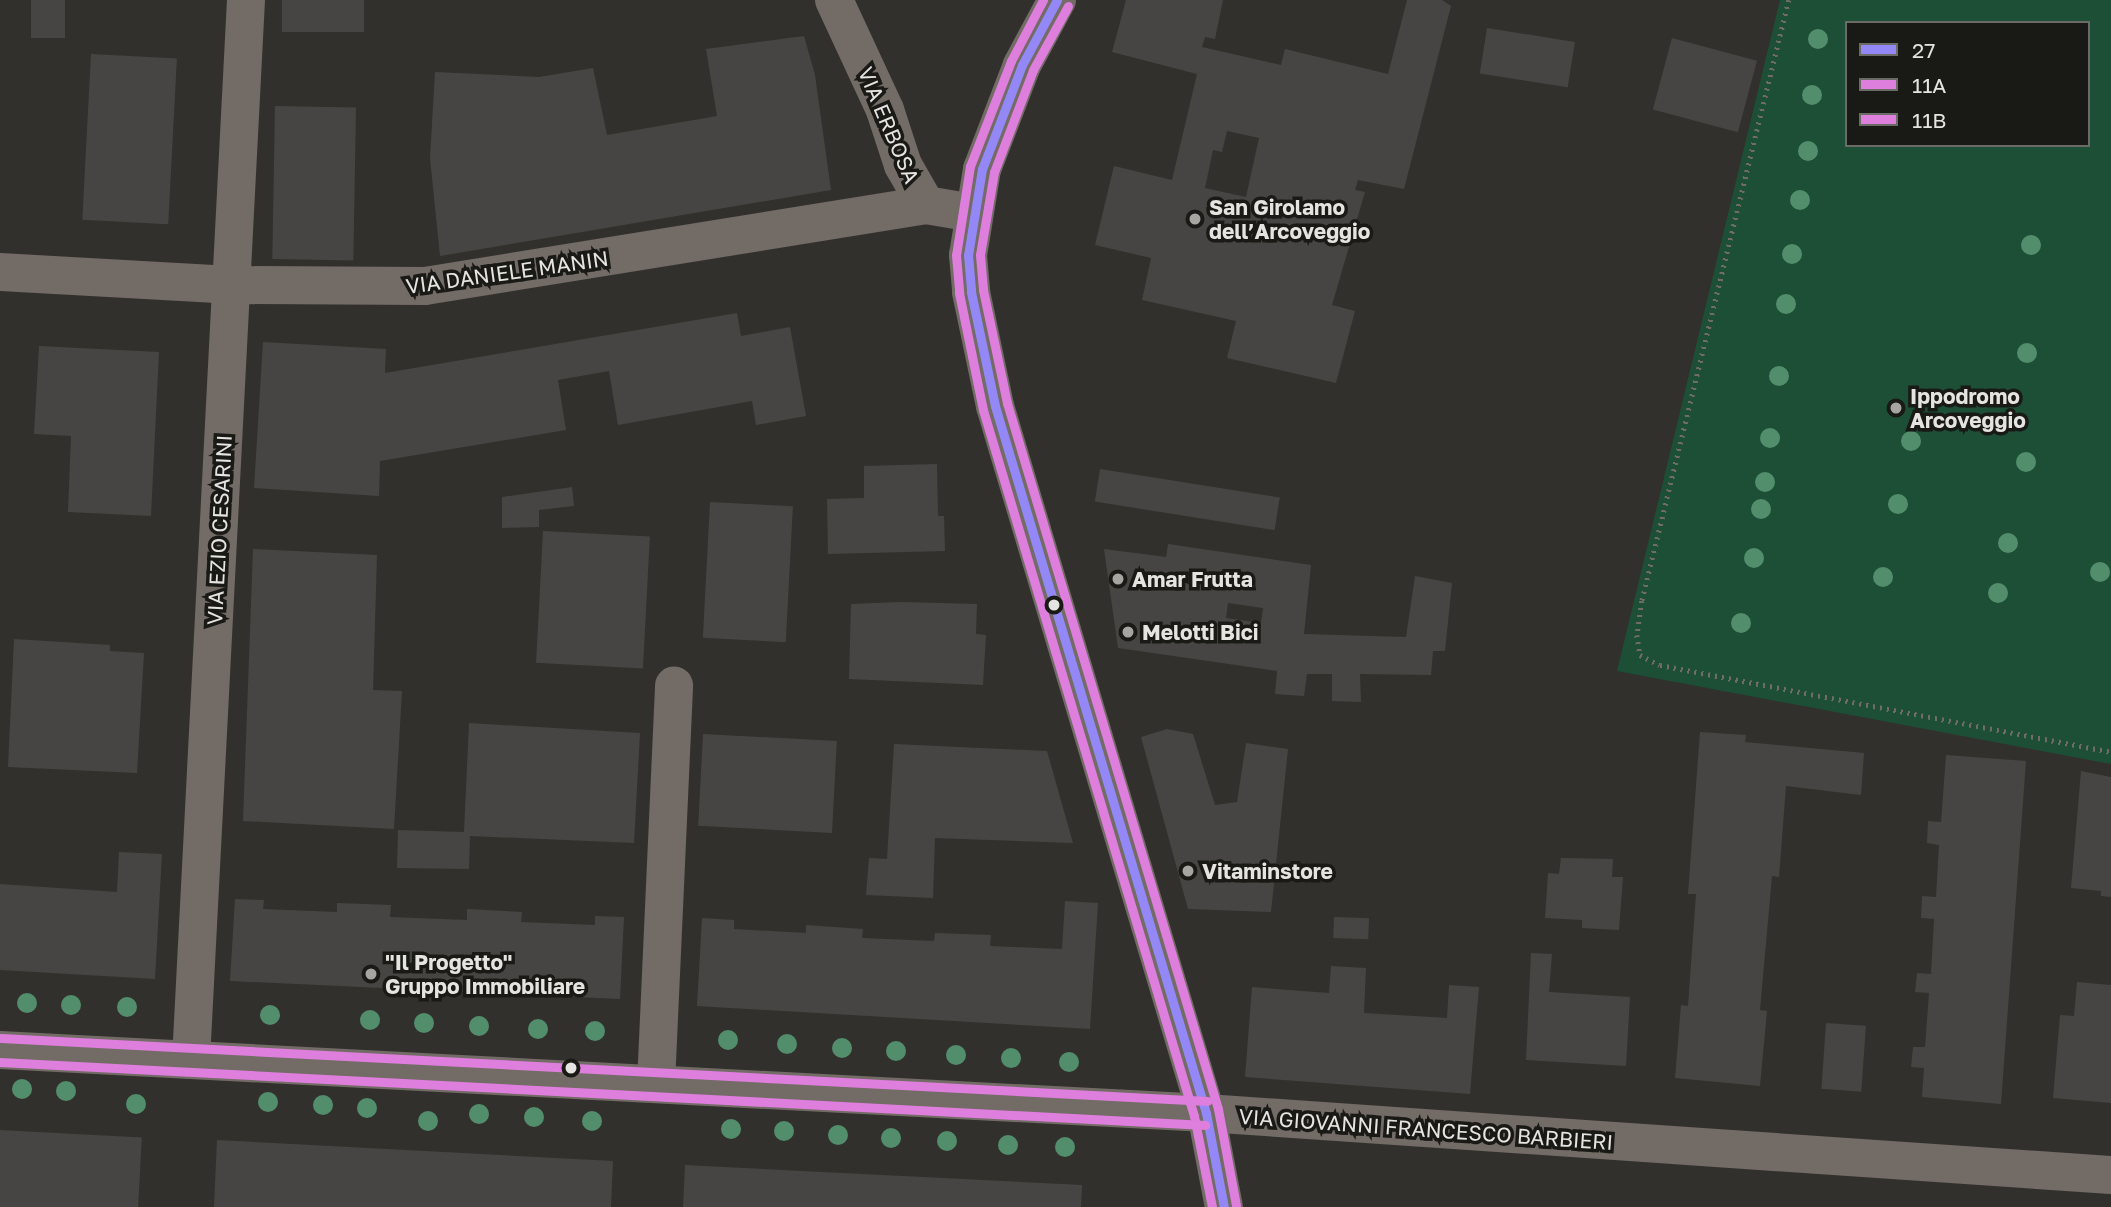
<!DOCTYPE html>
<meta charset="utf-8">
<style>
body{margin:0}
#map{position:relative;width:2111px;height:1207px;overflow:hidden;background:#32302d;font-family:"Golos Text",sans-serif}
div>[style]{position:absolute}
[style*='--x']{left:calc(var(--x)*1px);top:calc(var(--y)*1px);width:calc(var(--w)*1px);rotate:calc(var(--a)*1deg)}
.green>*{inset:0;background:#1c4f36}
.building>*{inset:0;background:#474543;transform-origin:0 0}
.path>*{height:4.5px;margin-top:-2.25px;transform-origin:0;background:repeating-linear-gradient(90deg,#726c68 0 2px,transparent 0 7px)}
.minor>*{height:38px;margin:-19px;padding:0 19px;transform-origin:19px;border-radius:19px;background:#736b65}
.tertiary>*{height:38px;margin:-19px;padding:0 19px;transform-origin:19px;border-radius:19px;background:#736b65}
.bus-1>*{height:9px;margin:-4.5px;padding:0 4.5px;transform-origin:4.5px;border-radius:4.5px;background:#9488f6}
.bus-2>*{height:9px;margin:-4.5px;padding:0 4.5px;transform-origin:4.5px;border-radius:4.5px;background:#de7edd}
.bus-3>*{height:9px;margin:-4.5px;padding:0 4.5px;transform-origin:4.5px;border-radius:4.5px;background:#de7edd}
.trees>*{width:20px;height:20px;margin:-10px;border-radius:50%;background:#528e6c}
.dots>*{width:19px;height:19px;translate:-50% -50%;box-sizing:border-box;border:4px solid #191916;border-radius:50%}
span{translate:-50% -50%;white-space:nowrap;text-align:center;line-height:1.15;-webkit-text-stroke:7px #191916;paint-order:stroke}
.street-label{font-size:21px;color:#e5e4e1}
.poi-label{font-size:21px;color:#e5e4e1;font-weight:700}
.left{translate:0 -50%;text-align:left}
.legend{position:absolute;left:1845px;top:21px;width:245px;height:126px;box-sizing:border-box;background:#191916;border:2px solid #6b6a67;margin:0;padding:9px 12px;list-style:none;font-size:21px;color:#e5e4e1}
.legend li{display:flex;align-items:center;gap:14px;height:35px}
.legend b{width:35px;border:2px solid #6b6a67}
</style>
<div id="map">
<div class="green">
<i style="clip-path:polygon(evenodd,1780px 0,2111px 0,2111px 764px,1617px 671px,1780px 0,1847px 23px,2088px 23px,2088px 145px,1847px 145px,1847px 23px)"></i>
</div>
<div class="building">
<i style="left:31px;top:0;width:34px;height:38px"></i>
<i style="left:282px;top:0;width:82px;height:32px"></i>
<i style="clip-path:polygon(evenodd,1126px 0,1223px 0,1215px 39px,1205px 37px,1202px 47px,1281px 65px,1285px 49px,1388px 74px,1407px 0,1442px 0,1451px 6px,1404px 189px,1358px 180px,1355px 190px,1365px 192px,1332px 305px,1355px 311px,1336px 383px,1227px 358px,1236px 321px,1142px 300px,1151px 258px,1095px 245px,1114px 166px,1172px 180px,1197px 74px,1112px 52px,1126px 0,1227px 131px,1259px 138px,1246px 197px,1205px 188px,1213px 150px,1222px 152px,1227px 131px)"></i>
<i style="left:1487px;top:28px;width:89px;height:46px;rotate:9deg"></i>
<i style="clip-path:polygon(804px 36px,815px 75px,831px 190px,440px 256px,430px 158px,435px 72px,539px 77px,593px 68px,607px 135px,717px 116px,706px 49px)"></i>
<i style="left:1672px;top:38px;width:88px;height:74px;rotate:15deg"></i>
<i style="left:91px;top:54px;width:86px;height:166px;rotate:3deg"></i>
<i style="left:275px;top:106px;width:81px;height:153px;rotate:1deg"></i>
<i style="clip-path:polygon(737px 313px,741px 336px,790px 327px,806px 416px,756px 425px,752px 401px,618px 425px,609px 371px,558px 380px,566px 430px,380px 461px,379px 496px,254px 488px,263px 342px,386px 349px,385px 373px)"></i>
<i style="clip-path:polygon(39px 346px,159px 352px,151px 516px,68px 512px,71px 436px,34px 434px)"></i>
<i style="clip-path:polygon(937px 464px,938px 516px,944px 516px,945px 551px,828px 554px,827px 499px,864px 498px,864px 466px)"></i>
<i style="left:1100px;top:469px;width:182px;height:33px;rotate:9deg"></i>
<i style="clip-path:polygon(572px 487px,574px 506px,539px 510px,539px 527px,502px 528px,502px 497px)"></i>
<i style="left:710px;top:502px;width:83px;height:136px;rotate:3deg"></i>
<i style="left:543px;top:531px;width:107px;height:132px;rotate:3deg"></i>
<i style="clip-path:polygon(evenodd,1168px 544px,1311px 565px,1304px 634px,1406px 637px,1415px 576px,1452px 583px,1445px 651px,1433px 651px,1431px 675px,1360px 674px,1361px 702px,1332px 701px,1332px 674px,1307px 674px,1304px 696px,1275px 694px,1277px 671px,1118px 648px,1104px 549px,1166px 557px,1168px 544px,1228px 603px,1263px 608px,1261px 623px,1226px 618px,1228px 603px)"></i>
<i style="clip-path:polygon(253px 549px,377px 555px,373px 690px,402px 691px,394px 829px,243px 821px)"></i>
<i style="clip-path:polygon(901px 602px,977px 604px,976px 634px,986px 635px,983px 685px,849px 679px,851px 604px)"></i>
<i style="clip-path:polygon(14px 639px,110px 645px,110px 651px,144px 653px,137px 773px,8px 767px)"></i>
<i style="clip-path:polygon(469px 723px,640px 733px,634px 843px,470px 836px,469px 869px,397px 868px,398px 830px,464px 832px)"></i>
<i style="clip-path:polygon(1167px 729px,1193px 734px,1215px 805px,1237px 802px,1246px 743px,1288px 749px,1271px 912px,1188px 909px,1141px 737px)"></i>
<i style="clip-path:polygon(1700px 732px,1746px 735px,1745px 742px,1864px 753px,1861px 795px,1786px 786px,1779px 877px,1772px 876px,1760px 1010px,1767px 1011px,1760px 1086px,1675px 1078px,1681px 1005px,1688px 1006px,1696px 894px,1688px 894px)"></i>
<i style="left:703px;top:734px;width:134px;height:92px;rotate:3deg"></i>
<i style="clip-path:polygon(894px 744px,1047px 751px,1073px 843px,935px 838px,933px 898px,866px 895px,869px 858px,887px 859px)"></i>
<i style="clip-path:polygon(1946px 755px,2026px 761px,2001px 1104px,1922px 1097px,1924px 1068px,1911px 1067px,1913px 1047px,1925px 1047px,1929px 993px,1915px 992px,1917px 973px,1931px 974px,1934px 919px,1921px 918px,1922px 896px,1936px 897px,1939px 845px,1927px 843px,1928px 821px,1941px 822px)"></i>
<i style="clip-path:polygon(2081px 771px,2111px 777px,2111px 897px,2101px 896px,2101px 891px,2071px 888px)"></i>
<i style="clip-path:polygon(119px 852px,162px 854px,155px 979px,0 970px,0 884px,117px 892px)"></i>
<i style="clip-path:polygon(1561px 858px,1613px 859px,1612px 877px,1623px 877px,1619px 930px,1582px 928px,1582px 920px,1545px 918px,1548px 873px,1559px 874px)"></i>
<i style="clip-path:polygon(235px 899px,264px 900px,263px 909px,337px 912px,337px 903px,391px 905px,390px 917px,467px 920px,467px 909px,522px 912px,521px 922px,595px 925px,595px 916px,624px 917px,620px 999px,230px 981px)"></i>
<i style="clip-path:polygon(1065px 901px,1098px 903px,1090px 1029px,697px 1006px,702px 918px,734px 920px,734px 929px,806px 933px,806px 925px,863px 929px,862px 938px,934px 941px,935px 933px,991px 935px,990px 946px,1062px 949px)"></i>
<i style="left:1334px;top:917px;width:35px;height:21px;rotate:2deg"></i>
<i style="clip-path:polygon(1531px 953px,1552px 954px,1549px 992px,1630px 997px,1626px 1066px,1526px 1060px)"></i>
<i style="clip-path:polygon(1331px 966px,1366px 968px,1364px 1013px,1447px 1018px,1449px 985px,1479px 987px,1470px 1094px,1245px 1077px,1252px 987px,1329px 993px)"></i>
<i style="clip-path:polygon(2077px 982px,2111px 985px,2111px 1103px,2053px 1098px,2060px 1015px,2074px 1016px)"></i>
<i style="left:1826px;top:1023px;width:40px;height:66px;rotate:4deg"></i>
<i style="left:0;top:1130px;width:142px;height:77px;rotate:3deg"></i>
<i style="clip-path:polygon(217px 1140px,613px 1161px,611px 1207px,214px 1207px)"></i>
<i style="clip-path:polygon(685px 1165px,1082px 1185px,1081px 1207px,683px 1207px)"></i>
</div>
<div class="path">
<i style="--x:1789;--y:0;--w:619;--a:103.74"></i>
<i style="--x:1642;--y:601;--w:34;--a:98"></i>
<i style="--x:1637;--y:635;--w:20;--a:81"></i>
<i style="--x:1640;--y:655;--w:22;--a:27"></i>
<i style="--x:1660;--y:665;--w:459;--a:10.9"></i>
</div>
<div class="minor">
<i style="--x:834;--y:0;--w:121;--a:65.1"></i>
<i style="--x:885;--y:110;--w:58;--a:71.9"></i>
<i style="--x:903;--y:165;--w:46;--a:60.1"></i>
<i style="--x:0;--y:272;--w:231;--a:3.2"></i>
<i style="--x:231;--y:285;--w:194;--a:0.3"></i>
<i style="--x:425;--y:286;--w:508;--a:-9.18"></i>
<i style="--x:926;--y:205;--w:48;--a:9.7"></i>
<i style="--x:191;--y:1060;--w:1061;--a:-87.03"></i>
<i style="--x:656;--y:1084;--w:399;--a:-87.4"></i>
<i style="--x:1206;--y:1113;--w:907;--a:3.92"></i>
</div>
<div class="tertiary">
<i style="--x:1057;--y:0;--w:74;--a:118.3"></i>
<i style="--x:1022;--y:65;--w:111;--a:111"></i>
<i style="--x:982;--y:169;--w:87;--a:99.2"></i>
<i style="--x:968;--y:255;--w:37;--a:85"></i>
<i style="--x:971;--y:292;--w:116;--a:78.1"></i>
<i style="--x:995;--y:406;--w:738;--a:73.38"></i>
<i style="--x:1206;--y:1113;--w:96;--a:79.2"></i>
<i style="--x:0;--y:1050;--w:1208;--a:2.99"></i>
</div>
<div class="bus-1">
<i style="--x:1057;--y:0;--w:74;--a:118.3"></i>
<i style="--x:1022;--y:65;--w:111;--a:111"></i>
<i style="--x:982;--y:169;--w:87;--a:99.2"></i>
<i style="--x:968;--y:255;--w:37;--a:85"></i>
<i style="--x:971;--y:292;--w:116;--a:78.1"></i>
<i style="--x:995;--y:406;--w:738;--a:73.38"></i>
<i style="--x:1206;--y:1113;--w:96;--a:79.2"></i>
</div>
<div class="bus-2">
<i style="--x:1043;--y:0;--w:69;--a:117.7"></i>
<i style="--x:1011;--y:61;--w:113;--a:111.3"></i>
<i style="--x:970;--y:166;--w:90;--a:98.9"></i>
<i style="--x:956;--y:255;--w:38;--a:85"></i>
<i style="--x:959;--y:293;--w:119;--a:78.4"></i>
<i style="--x:983;--y:410;--w:737;--a:73.36"></i>
<i style="--x:1194;--y:1116;--w:93;--a:78.8"></i>
<i style="--x:0;--y:1062;--w:1207;--a:2.99"></i>
</div>
<div class="bus-3">
<i style="--x:1068;--y:6;--w:73;--a:118.7"></i>
<i style="--x:1033;--y:70;--w:109;--a:110.9"></i>
<i style="--x:994;--y:172;--w:84;--a:99.6"></i>
<i style="--x:980;--y:255;--w:35;--a:85"></i>
<i style="--x:983;--y:290;--w:116;--a:78"></i>
<i style="--x:1007;--y:403;--w:737;--a:73.36"></i>
<i style="--x:1218;--y:1109;--w:98;--a:79.4"></i>
<i style="--x:1;--y:1038;--w:1208;--a:2.99"></i>
</div>
<div class="trees">
<i style="left:1818px;top:39px"></i>
<i style="left:1812px;top:95px"></i>
<i style="left:1808px;top:151px"></i>
<i style="left:1800px;top:200px"></i>
<i style="left:2031px;top:245px"></i>
<i style="left:1792px;top:254px"></i>
<i style="left:1786px;top:304px"></i>
<i style="left:2027px;top:353px"></i>
<i style="left:1779px;top:376px"></i>
<i style="left:1770px;top:438px"></i>
<i style="left:1911px;top:441px"></i>
<i style="left:2026px;top:462px"></i>
<i style="left:1765px;top:482px"></i>
<i style="left:1898px;top:504px"></i>
<i style="left:1761px;top:509px"></i>
<i style="left:2008px;top:543px"></i>
<i style="left:1754px;top:558px"></i>
<i style="left:2100px;top:572px"></i>
<i style="left:1883px;top:577px"></i>
<i style="left:1998px;top:593px"></i>
<i style="left:1741px;top:623px"></i>
<i style="left:27px;top:1003px"></i>
<i style="left:71px;top:1005px"></i>
<i style="left:127px;top:1007px"></i>
<i style="left:270px;top:1015px"></i>
<i style="left:370px;top:1020px"></i>
<i style="left:424px;top:1023px"></i>
<i style="left:479px;top:1026px"></i>
<i style="left:538px;top:1029px"></i>
<i style="left:595px;top:1031px"></i>
<i style="left:728px;top:1040px"></i>
<i style="left:787px;top:1044px"></i>
<i style="left:842px;top:1048px"></i>
<i style="left:896px;top:1051px"></i>
<i style="left:956px;top:1055px"></i>
<i style="left:1011px;top:1058px"></i>
<i style="left:1069px;top:1062px"></i>
<i style="left:22px;top:1089px"></i>
<i style="left:66px;top:1091px"></i>
<i style="left:268px;top:1102px"></i>
<i style="left:136px;top:1104px"></i>
<i style="left:323px;top:1105px"></i>
<i style="left:367px;top:1108px"></i>
<i style="left:479px;top:1114px"></i>
<i style="left:534px;top:1117px"></i>
<i style="left:428px;top:1121px"></i>
<i style="left:592px;top:1121px"></i>
<i style="left:731px;top:1129px"></i>
<i style="left:784px;top:1131px"></i>
<i style="left:838px;top:1135px"></i>
<i style="left:891px;top:1138px"></i>
<i style="left:947px;top:1141px"></i>
<i style="left:1008px;top:1145px"></i>
<i style="left:1065px;top:1147px"></i>
</div>
<div class="dots">
<i style="left:1195px;top:219px;background:#a6a5a2"></i>
<i style="left:1896px;top:408px;background:#a6a5a2"></i>
<i style="left:1118px;top:579px;background:#a6a5a2"></i>
<i style="left:1054px;top:605px;background:#e5e4e1"></i>
<i style="left:1128px;top:632px;background:#a6a5a2"></i>
<i style="left:1188px;top:871px;background:#a6a5a2"></i>
<i style="left:371px;top:974px;background:#a6a5a2"></i>
<i style="left:571px;top:1068px;background:#e5e4e1"></i>
</div>
<div class="street-label">
<span style="left:889px;top:125px;rotate:67deg">VIA ERBOSA</span>
<span style="left:507px;top:272px;rotate:-8deg">VIA DANIELE MANIN</span>
<span style="left:219px;top:530px;rotate:-87deg">VIA EZIO CESARINI</span>
<span style="left:1426px;top:1129px;rotate:4deg">VIA GIOVANNI FRANCESCO BARBIERI</span>
</div>
<div class="poi-label">
<span class="left" style="left:1209px;top:219px">San Girolamo<br>dell’Arcoveggio</span>
<span class="left" style="left:1910px;top:408px">Ippodromo<br>Arcoveggio</span>
<span class="left" style="left:1132px;top:579px">Amar Frutta</span>
<span class="left" style="left:1142px;top:632px">Melotti Bici</span>
<span class="left" style="left:1202px;top:871px">Vitaminstore</span>
<span class="left" style="left:385px;top:974px">"Il Progetto"<br>Gruppo Immobiliare</span>
</div>
<ul class="legend">
<li><b style="height:9px;background:#9488f6"></b>27</li>
<li><b style="height:9px;background:#de7edd"></b>11A</li>
<li><b style="height:9px;background:#de7edd"></b>11B</li>
</ul>
</div>
